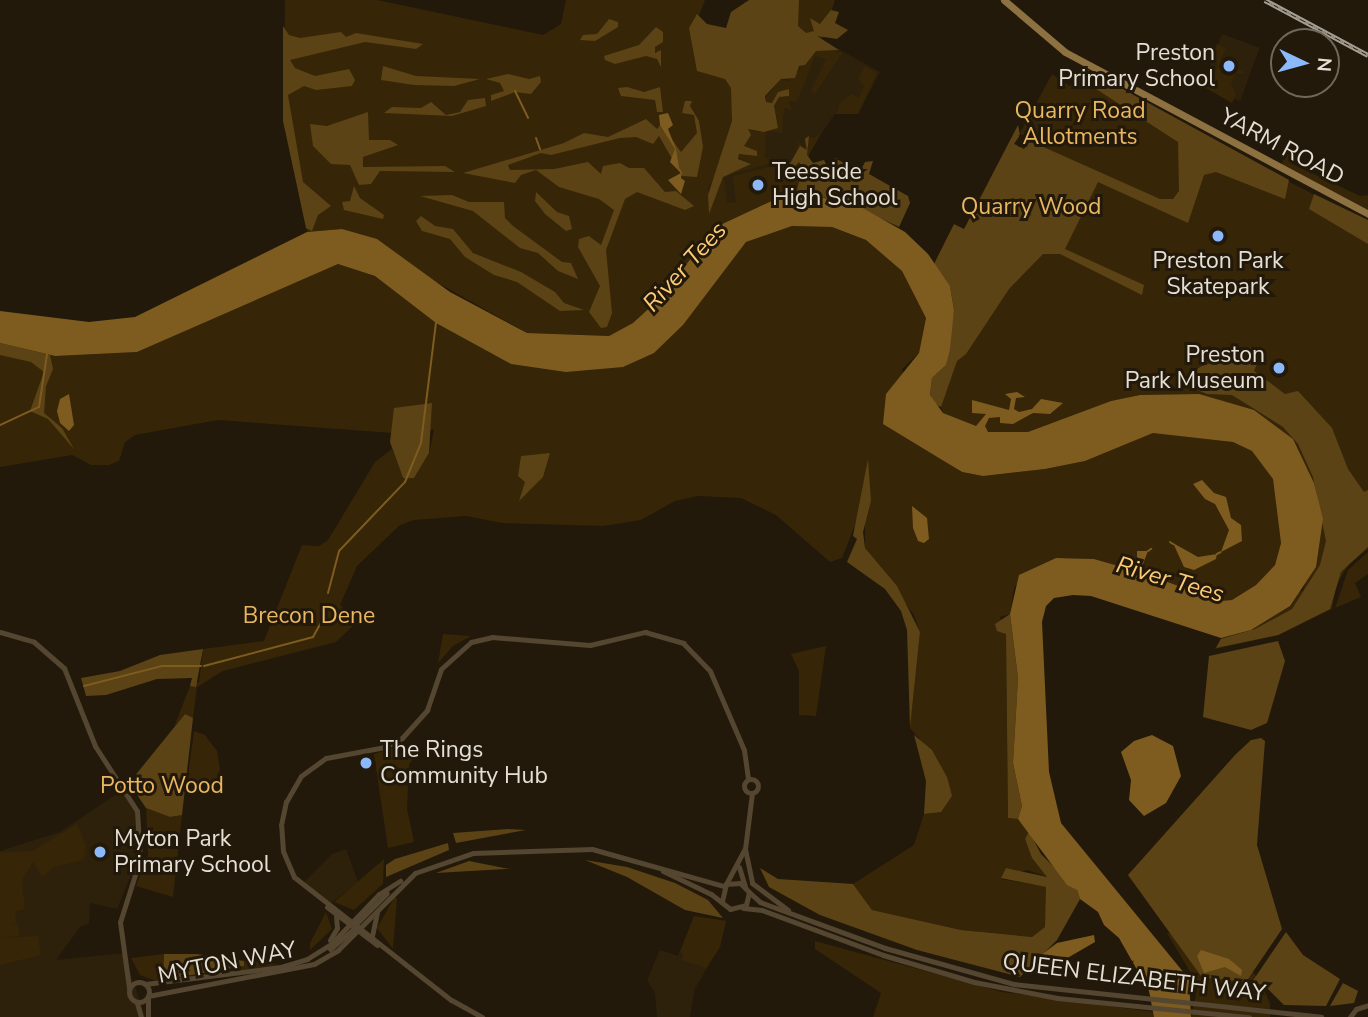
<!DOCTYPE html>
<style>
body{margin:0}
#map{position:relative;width:1368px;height:1017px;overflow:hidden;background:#22190a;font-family:"Nunito Sans",sans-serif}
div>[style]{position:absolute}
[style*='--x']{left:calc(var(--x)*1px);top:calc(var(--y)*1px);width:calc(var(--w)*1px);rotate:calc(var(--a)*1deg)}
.built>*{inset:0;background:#2d210b;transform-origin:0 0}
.green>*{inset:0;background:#362507}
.forest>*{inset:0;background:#5c4315}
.water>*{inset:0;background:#7e5c1f}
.stream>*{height:2px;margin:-1px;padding:0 1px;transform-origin:1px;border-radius:1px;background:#7e5c1f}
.minor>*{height:5px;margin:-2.5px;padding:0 2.5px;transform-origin:2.5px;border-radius:2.5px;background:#544630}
.minor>.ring{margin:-2.5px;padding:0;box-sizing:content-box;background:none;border:5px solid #544630;border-radius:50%}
.major>*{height:7px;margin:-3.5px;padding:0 3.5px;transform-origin:3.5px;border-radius:3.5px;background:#8e7141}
.rail>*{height:4.5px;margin-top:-2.25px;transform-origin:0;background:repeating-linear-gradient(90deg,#22190a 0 5px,#a59e92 0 10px);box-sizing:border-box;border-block:2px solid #a59e92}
.dots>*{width:19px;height:19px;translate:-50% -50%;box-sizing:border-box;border:4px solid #22190a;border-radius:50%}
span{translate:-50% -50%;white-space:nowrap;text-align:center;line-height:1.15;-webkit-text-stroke:6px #22190a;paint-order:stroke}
.poi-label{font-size:23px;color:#e5dfd5}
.right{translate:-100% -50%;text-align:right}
.left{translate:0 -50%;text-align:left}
.park-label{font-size:23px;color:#e9b762}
.street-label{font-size:23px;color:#e5dfd5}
.water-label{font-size:24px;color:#fecb76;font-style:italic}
.north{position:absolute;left:1270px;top:28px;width:70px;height:70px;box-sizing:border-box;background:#22190a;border:2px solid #70685b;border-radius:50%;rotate:95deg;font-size:19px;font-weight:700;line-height:28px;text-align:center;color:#e5dfd5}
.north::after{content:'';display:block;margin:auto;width:24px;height:32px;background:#8cb9fc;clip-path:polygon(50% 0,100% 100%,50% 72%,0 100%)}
</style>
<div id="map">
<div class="built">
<i style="left:1222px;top:34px;width:40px;height:57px;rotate:20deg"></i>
<i style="clip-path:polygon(813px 35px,880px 72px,858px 114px,835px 114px,815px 142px,809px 155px,805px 196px,776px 199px,691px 256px,633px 323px,609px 336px,705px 200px,708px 189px)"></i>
<i style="clip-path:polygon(124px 789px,139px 819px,138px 858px,117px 909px,90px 903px,89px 923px,80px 927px,56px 960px,124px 953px,145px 1017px,0 1017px,0 851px,60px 832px)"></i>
<i style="clip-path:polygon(346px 849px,358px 882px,331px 903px,303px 883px,332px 854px)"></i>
<i style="clip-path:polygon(694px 916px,726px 921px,720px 947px,695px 988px,690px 1017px,657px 1017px,655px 993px,647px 980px,660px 950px,678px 956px)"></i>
</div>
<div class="green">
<i style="clip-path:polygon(285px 0,377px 0,543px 35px,561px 24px,566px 0,705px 0,697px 21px,731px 37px,753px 0,835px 0,822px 39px,798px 35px,708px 189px,709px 214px,723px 177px,751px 164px,737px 157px,744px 152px,753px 156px,744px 146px,748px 129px,759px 132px,778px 125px,774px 107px,779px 97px,787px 97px,789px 89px,778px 92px,772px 103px,766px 102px,766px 96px,781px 79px,789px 81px,818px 49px,843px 52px,815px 94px,811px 90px,826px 60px,815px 55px,797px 102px,789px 101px,792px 110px,784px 108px,782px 133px,766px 131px,765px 158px,778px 161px,735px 173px,724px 178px,727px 203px,736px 202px,733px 176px,793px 161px,799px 141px,796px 136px,805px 151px,805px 136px,813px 138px,822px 132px,809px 155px,805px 196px,776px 199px,716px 227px,657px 301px,633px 323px,609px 336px,527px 333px,342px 229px,307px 232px,284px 115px)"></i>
<i style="clip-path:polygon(1217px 44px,1226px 48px,1221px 59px,1247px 74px,1236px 73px,1231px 84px,1236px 94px,1232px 103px,1199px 84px,1202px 76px,1211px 80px,1218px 65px,1209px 60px)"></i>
<i style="clip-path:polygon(865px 66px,877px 73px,858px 114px,836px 114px,840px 103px,851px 94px,859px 97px,864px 86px,858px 78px)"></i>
<i style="clip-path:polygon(1052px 74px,1070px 86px,1079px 78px,1178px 141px,1182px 127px,1368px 222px,1368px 549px,1349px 564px,1336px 585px,1332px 609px,1279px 635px,1215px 649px,1221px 638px,1303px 590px,1323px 519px,1314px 483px,1293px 439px,1199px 394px,1140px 395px,1111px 401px,1028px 432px,988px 432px,943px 413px,934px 387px,1013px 143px,1024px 149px,1030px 142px,1020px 133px)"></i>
<i style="clip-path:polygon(1290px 146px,1296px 149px,1291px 163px,1360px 196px,1368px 195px,1368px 211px,1281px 165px)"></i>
<i style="clip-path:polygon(792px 226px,832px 227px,866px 240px,902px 271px,926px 318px,919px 353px,902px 369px,926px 449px,961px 472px,983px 476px,1045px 469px,1085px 461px,1153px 433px,1177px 433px,1233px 442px,1252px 451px,1273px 479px,1281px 543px,1275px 565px,1256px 585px,1232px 600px,1220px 601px,1140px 572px,1145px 558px,1122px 567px,1094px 559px,1056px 558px,1026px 572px,1014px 588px,1010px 614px,1000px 617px,1006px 634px,1008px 818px,1018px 819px,1029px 831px,1025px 839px,1032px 858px,1048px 877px,1027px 870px,1001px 879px,1047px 887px,1045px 927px,1032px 937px,961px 930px,872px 910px,853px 884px,914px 845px,924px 814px,941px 812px,935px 757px,910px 728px,920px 632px,914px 615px,865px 548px,865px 521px,859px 515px,842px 558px,830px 562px,776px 515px,741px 498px,698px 496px,675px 501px,641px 520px,603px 526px,502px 523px,466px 516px,414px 520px,400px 525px,357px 566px,340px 605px,358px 621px,336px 642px,223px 671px,197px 687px,193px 718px,185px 714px,174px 727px,190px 686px,199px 682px,203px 649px,264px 641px,302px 545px,319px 546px,328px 540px,375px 462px,392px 449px,403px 478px,414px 478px,429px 453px,434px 430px,393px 428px,392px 433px,218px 420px,135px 435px,125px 442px,119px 461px,109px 465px,91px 465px,72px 455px,0 467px,0 343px,55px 356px,137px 352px,338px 264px,375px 276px,436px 323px,511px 364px,654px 353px,683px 325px,746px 242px)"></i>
<i style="clip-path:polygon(1368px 552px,1368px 574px,1355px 583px,1361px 597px,1335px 608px,1348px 570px)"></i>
<i style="clip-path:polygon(443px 634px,471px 636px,453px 646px,438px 663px)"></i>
<i style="clip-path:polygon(826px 646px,816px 716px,799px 715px,799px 671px,791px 654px)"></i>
<i style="clip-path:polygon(194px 731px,205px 735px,217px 751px,220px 769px,215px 786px,187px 783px)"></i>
<i style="clip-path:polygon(405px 744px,415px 757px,409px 764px,407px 808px,414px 842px,388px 848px,374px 754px)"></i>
<i style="clip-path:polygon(146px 808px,170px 817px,182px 815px,173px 897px,136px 886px,148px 855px)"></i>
<i style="clip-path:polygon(77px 824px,86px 845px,84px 860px,54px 867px,42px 877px,33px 862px,22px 880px,25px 909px,15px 911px,16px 923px,10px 924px,18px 924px,19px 936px,1px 938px,38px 936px,41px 955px,0 965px,0 852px,33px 851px)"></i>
<i style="clip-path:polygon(384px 859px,383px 884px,354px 910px,334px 902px)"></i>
<i style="clip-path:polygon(394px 898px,397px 898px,393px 949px,377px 928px)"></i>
<i style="clip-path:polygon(326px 912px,332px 929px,310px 950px,310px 943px)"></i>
<i style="clip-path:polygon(694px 916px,726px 921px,720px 947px,706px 968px,681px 960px,684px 954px,680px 952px)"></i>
<i style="clip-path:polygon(1167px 933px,1218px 935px,1259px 979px,1270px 1003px,1270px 1017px,1191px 1017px,1198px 985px)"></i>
<i style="clip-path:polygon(815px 941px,1002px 992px,1154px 1012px,1154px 1017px,873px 1017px,881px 993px,815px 949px)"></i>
<i style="clip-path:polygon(164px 954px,163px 979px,240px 970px,244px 961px,280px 965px,163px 980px,153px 980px,140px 975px,131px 958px)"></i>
</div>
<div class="forest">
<i style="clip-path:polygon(749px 0,799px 0,798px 26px,806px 33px,814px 31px,810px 18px,820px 24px,831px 10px,839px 12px,835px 23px,848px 30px,837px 39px,817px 36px,839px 50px,816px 51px,805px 65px,799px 66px,795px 78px,781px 79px,765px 96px,766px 102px,772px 103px,778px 92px,789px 89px,789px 96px,779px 97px,774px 106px,778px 128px,764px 132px,748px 129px,751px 135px,744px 146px,757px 151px,757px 156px,739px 154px,738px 159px,751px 164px,723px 177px,709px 214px,708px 195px,732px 121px,731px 88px,725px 79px,697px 71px,689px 28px,697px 14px,707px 24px,726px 28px,731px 12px)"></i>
<i style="clip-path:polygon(609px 19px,618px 22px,618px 27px,595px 41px,580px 40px,583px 35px,597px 34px)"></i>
<i style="clip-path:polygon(283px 26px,289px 35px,300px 38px,341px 32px,346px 37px,356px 33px,423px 44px,416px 49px,365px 42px,290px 60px,295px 68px,315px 76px,349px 69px,355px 80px,352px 86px,316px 90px,304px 86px,288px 95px,303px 182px,331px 206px,318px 215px,312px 231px,306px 228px,283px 121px)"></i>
<i style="clip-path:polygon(656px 27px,663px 32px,663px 42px,655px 47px,655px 53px,661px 50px,661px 67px,657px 59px,646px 56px,615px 64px,605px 60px,604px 56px,639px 45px)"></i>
<i style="clip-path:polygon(383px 66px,416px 76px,480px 79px,454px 86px,414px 85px,381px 80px)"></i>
<i style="clip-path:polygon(1088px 70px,1289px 180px,1285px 199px,1216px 172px,1204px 175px,1188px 223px,1098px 182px,1065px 249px,1144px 285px,1142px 295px,1060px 254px,1043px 254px,1009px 289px,966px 354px,957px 361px,941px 407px,934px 404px,930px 395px,932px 378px,946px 365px,954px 310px,950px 286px,934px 264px,954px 224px,964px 229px,1018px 125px,1020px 135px,1014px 144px,1024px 149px,1030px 141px,1160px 199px,1173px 199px,1179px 191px,1178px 142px,1079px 78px)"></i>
<i style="clip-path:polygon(508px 74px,529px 79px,540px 76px,541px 82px,531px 94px,515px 92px,491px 101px,491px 95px,504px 91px,500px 83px,486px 79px)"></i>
<i style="clip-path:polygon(627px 87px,644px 92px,660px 87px,663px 112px,657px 112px,655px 100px,621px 96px,618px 88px)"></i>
<i style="clip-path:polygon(485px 98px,486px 106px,452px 116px,384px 113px,392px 107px,421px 108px,431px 102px,446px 115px,460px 112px,468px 100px)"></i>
<i style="clip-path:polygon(685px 101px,692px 101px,690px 106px,699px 121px,703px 147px,697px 177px,682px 176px,659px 136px,653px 144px,636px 137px,620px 138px,551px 155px,541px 153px,508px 165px,510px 170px,554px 169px,588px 162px,601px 174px,603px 166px,620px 163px,629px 168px,644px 168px,665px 192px,676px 191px,694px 206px,685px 210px,637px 192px,625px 199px,606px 250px,612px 313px,607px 327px,601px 328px,589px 312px,600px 286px,578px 247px,579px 239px,589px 236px,601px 245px,614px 210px,599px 199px,559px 187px,536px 170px,521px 175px,515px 183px,463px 173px,564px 143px,584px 133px,608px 137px,646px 119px,657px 129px,661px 124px,681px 152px,697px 133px,694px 115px,682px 113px)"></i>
<i style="clip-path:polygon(368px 112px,369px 140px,390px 140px,398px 145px,363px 157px,363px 167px,445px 166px,455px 172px,380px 171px,371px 184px,359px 185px,350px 165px,331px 164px,313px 146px,310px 124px,327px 126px)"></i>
<i style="clip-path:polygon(809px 136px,807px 155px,813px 163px,824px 160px,830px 172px,835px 158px,860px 172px,865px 162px,873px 161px,869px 174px,908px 196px,910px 203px,899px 227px,837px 198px,795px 197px,803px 167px,799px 162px,791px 171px,788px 167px,800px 146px,807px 150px,805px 139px)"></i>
<i style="clip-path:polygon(354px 186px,360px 198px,384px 215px,383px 219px,344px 210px,342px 202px,350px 201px)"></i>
<i style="clip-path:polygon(536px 192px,557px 212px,569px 216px,572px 229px,566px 231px,545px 214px,535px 201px)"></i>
<i style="clip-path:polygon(1314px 194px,1368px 220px,1368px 244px,1309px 209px)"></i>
<i style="clip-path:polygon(452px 195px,469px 202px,504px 202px,505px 218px,513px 226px,562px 262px,571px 263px,578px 279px,558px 271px,538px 253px,520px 248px,473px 211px,420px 196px)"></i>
<i style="clip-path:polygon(421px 216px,435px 226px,453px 229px,473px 253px,521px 272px,555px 292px,564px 303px,584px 310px,560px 311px,517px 282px,494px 275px,465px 257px,450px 239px,422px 231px,416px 221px)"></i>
<i style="clip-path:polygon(0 343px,50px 355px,53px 369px,46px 386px,44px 413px,62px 428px,74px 449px,48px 419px,30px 411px,44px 372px,31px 362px,0 355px)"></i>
<i style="clip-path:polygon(1250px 347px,1263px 350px,1254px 371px,1285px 394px,1298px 391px,1332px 428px,1348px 469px,1364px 492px,1368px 490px,1368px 547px,1341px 572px,1330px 609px,1278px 635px,1216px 648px,1221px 639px,1255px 629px,1292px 609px,1320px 565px,1326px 541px,1313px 477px,1298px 444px,1283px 427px,1232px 395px,1207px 394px,1185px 385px,1188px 376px,1200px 367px,1216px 361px,1245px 363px)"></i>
<i style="clip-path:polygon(432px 403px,429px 453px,414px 478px,403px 478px,390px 442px,394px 408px)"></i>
<i style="clip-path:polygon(550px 453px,543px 477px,519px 501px,525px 482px,518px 476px,521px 456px)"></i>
<i style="clip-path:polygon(868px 459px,871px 501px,863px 532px,865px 548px,897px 586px,920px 632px,910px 728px,907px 630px,901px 611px,885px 589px,847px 562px,857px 539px,853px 536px)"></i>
<i style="clip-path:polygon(1010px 614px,1018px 678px,1013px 763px,1022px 806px,1018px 819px,1008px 818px,1006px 634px,997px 631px,995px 624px)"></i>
<i style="clip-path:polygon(1278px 641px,1285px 661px,1267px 723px,1251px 730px,1203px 717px,1209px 656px)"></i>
<i style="clip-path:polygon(203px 649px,196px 687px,190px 686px,192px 678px,157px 679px,106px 695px,86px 696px,81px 678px,120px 671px,160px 655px)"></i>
<i style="clip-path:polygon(185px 714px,193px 718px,182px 815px,170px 817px,146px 808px,129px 783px)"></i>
<i style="clip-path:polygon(914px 735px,932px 750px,947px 777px,952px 796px,941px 812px,924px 814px,926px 781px)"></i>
<i style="clip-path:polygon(1261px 738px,1265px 741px,1257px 845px,1282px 929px,1246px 982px,1207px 978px,1201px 976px,1128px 875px,1235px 755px,1251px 740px)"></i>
<i style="clip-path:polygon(508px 829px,526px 830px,456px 843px,453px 833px)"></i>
<i style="clip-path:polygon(1029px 831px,1041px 854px,1077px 890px,1080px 899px,1057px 940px,1020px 977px,917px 950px,820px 915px,769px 887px,760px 868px,778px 879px,853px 884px,872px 910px,961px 930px,1032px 937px,1045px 927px,1046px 887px,1001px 878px,1006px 868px,1047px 877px,1032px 858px,1025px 839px)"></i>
<i style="clip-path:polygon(448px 843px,449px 850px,386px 877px,386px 865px,395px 859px)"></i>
<i style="clip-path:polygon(585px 860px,627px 867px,675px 883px,708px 900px,723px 918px,685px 910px,627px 877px)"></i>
<i style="clip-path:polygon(469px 861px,509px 869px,541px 867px,436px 873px)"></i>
<i style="clip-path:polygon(1286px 932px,1303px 955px,1340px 979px,1326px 1006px,1284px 1005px,1265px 986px,1252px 982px)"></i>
<i style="clip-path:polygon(164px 954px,197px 954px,244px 961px,244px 966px,163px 980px)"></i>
<i style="clip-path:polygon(1343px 983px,1358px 991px,1354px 1003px,1330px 1006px)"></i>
</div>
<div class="water">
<i style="clip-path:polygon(668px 113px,673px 125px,668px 129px,676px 149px,679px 168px,682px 172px,681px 178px,685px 181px,681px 194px,668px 180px,681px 173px,670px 162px,675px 149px,660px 125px,659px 115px)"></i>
<i style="clip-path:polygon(809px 196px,852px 202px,905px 232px,928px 254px,950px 286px,954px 310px,950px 349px,946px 365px,932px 378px,930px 395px,943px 413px,976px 426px,986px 414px,972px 413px,972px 400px,1009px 410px,1011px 399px,1005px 394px,1017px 392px,1025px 397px,1016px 398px,1014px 409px,1019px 412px,1032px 409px,1041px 399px,1063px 403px,1050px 414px,1033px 413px,1013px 424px,1000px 423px,1000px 417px,989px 418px,985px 426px,988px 432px,1028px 432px,1111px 401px,1140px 395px,1199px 394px,1254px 410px,1293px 439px,1314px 483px,1323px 519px,1316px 567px,1290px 606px,1251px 630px,1221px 638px,1091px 596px,1073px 595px,1054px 598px,1046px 606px,1042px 622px,1049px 772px,1061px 823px,1189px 979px,1191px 1017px,1154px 1017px,1149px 991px,1119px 938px,1104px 925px,1098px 912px,1080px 899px,1077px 890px,1067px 885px,1018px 819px,1022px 806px,1013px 763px,1018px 678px,1010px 614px,1019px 575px,1056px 558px,1094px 559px,1122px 567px,1137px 561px,1137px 551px,1148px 551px,1140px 572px,1220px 601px,1232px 600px,1256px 585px,1275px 565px,1281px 543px,1273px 479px,1252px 451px,1233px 442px,1153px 433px,1085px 461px,1045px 469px,983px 476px,962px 472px,883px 424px,886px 394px,919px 353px,926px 318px,902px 271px,866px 240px,832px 227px,792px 226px,746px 242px,683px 325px,654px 353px,623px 367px,566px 372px,511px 364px,436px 323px,375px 276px,338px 264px,137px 352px,55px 356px,0 343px,0 311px,89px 322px,135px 317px,307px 232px,342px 229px,377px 239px,450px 292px,527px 333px,609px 336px,633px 323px,657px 301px,716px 227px,776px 199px)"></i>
<i style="clip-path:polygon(69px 394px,74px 425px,69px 431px,60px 423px,57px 411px,60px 399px)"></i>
<i style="clip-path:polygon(1202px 480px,1214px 493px,1226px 497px,1231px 518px,1241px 525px,1242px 541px,1221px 552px,1229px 530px,1215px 504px,1205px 499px,1193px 484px)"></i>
<i style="clip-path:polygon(912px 506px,927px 518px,929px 539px,924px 543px,918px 541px,913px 528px)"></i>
<i style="clip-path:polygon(1173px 543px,1198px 557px,1217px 554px,1216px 559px,1194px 570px,1184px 567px)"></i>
<i style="clip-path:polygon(1152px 735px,1173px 746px,1181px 776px,1166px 803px,1144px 816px,1129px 800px,1131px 780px,1121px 752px,1134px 741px)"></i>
<i style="clip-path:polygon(1094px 935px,1095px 942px,1045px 971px,1036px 970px,1041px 955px,1057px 943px)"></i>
<i style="clip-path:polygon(1201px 950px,1229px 959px,1242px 970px,1241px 976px,1225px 967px,1204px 973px,1197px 956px)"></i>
</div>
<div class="stream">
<i style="--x:515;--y:91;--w:30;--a:64"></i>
<i style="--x:536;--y:138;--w:12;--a:70"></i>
<i style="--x:0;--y:425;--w:43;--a:-24.8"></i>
<i style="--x:39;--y:407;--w:54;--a:-81.4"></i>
<i style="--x:1170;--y:542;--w:4;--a:34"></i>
<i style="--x:1148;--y:551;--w:4;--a:-34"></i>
<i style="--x:1217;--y:554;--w:4;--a:-27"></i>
<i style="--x:328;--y:593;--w:43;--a:-75.3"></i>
<i style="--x:339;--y:551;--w:95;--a:-46.3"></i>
<i style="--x:405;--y:482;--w:42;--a:-67.7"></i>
<i style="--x:421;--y:443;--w:121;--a:-82.9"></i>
<i style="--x:204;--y:666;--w:113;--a:-14.9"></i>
<i style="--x:313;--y:637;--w:26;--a:-61"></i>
<i style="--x:84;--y:686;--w:81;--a:-14.4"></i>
<i style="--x:162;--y:666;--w:39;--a:0"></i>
</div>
<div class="minor">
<i style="--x:0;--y:632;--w:35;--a:16"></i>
<i style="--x:34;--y:642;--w:40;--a:41"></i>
<i style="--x:64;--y:668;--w:84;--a:68.3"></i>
<i style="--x:95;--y:746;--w:77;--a:57.1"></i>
<i style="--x:137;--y:811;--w:48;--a:86.4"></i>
<i style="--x:140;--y:859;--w:66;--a:107.6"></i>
<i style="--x:120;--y:922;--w:67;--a:82.2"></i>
<i class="ring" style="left:744px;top:779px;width:9px;height:9px"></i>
<i style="--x:745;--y:849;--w:35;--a:78"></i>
<i style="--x:752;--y:883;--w:45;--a:36.9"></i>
<i style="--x:739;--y:867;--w:21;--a:73"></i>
<i style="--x:663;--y:871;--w:53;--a:25.6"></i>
<i style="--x:711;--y:894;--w:24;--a:38"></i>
<i style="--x:730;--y:909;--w:16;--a:-14"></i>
<i style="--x:746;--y:905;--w:13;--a:-77"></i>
<i style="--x:749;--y:892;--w:13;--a:-135"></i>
<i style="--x:740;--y:883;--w:14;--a:176"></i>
<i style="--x:726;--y:884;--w:18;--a:103"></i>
<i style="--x:726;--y:884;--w:40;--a:-62"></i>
<i style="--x:745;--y:849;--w:56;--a:-82.9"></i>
<i style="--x:749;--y:892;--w:15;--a:42"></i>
<i style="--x:760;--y:902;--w:133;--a:20.2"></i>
<i style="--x:885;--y:948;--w:134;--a:15.6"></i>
<i style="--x:1014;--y:984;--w:309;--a:6.1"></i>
<i style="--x:327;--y:907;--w:63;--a:37.2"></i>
<i style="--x:743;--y:908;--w:19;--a:6"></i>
<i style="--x:762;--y:910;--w:129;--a:20.4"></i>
<i style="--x:883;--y:955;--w:95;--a:16.5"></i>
<i style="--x:974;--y:982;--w:85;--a:10.9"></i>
<i style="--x:1057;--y:998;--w:193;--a:5.7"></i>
<i style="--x:355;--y:925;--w:45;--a:-45"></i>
<i style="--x:372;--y:936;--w:24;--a:-78"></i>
<i style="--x:330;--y:940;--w:14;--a:-60"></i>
<i style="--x:337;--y:928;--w:11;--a:-95"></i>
<i style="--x:330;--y:949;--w:33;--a:-40"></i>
<i class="ring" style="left:129px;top:982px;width:15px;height:15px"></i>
<i style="--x:145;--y:984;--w:137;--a:-7.1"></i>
<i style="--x:281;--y:967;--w:27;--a:-17"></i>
<i style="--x:307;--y:959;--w:28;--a:-32"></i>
<i style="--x:331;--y:944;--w:69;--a:-46.2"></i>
<i style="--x:379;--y:894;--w:25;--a:-32"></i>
<i style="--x:148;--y:996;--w:169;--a:-10.9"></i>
<i style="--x:314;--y:964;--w:28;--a:-30"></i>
<i style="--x:338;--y:950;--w:109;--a:-45"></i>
<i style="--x:415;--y:873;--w:61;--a:-19"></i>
<i style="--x:473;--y:853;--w:119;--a:-1.9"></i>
<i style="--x:592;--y:849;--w:137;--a:15.7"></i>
<i style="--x:148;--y:997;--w:20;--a:90"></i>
<i style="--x:137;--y:1003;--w:15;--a:74"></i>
<i style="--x:482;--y:1017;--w:35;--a:-151"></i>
<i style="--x:451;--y:1000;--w:199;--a:-141.9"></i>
<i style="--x:294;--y:877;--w:28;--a:-113"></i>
<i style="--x:283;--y:851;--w:26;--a:-94"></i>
<i style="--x:281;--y:825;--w:24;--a:-78"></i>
<i style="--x:286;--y:802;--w:30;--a:-60"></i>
<i style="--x:301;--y:776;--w:31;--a:-36"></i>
<i style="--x:326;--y:758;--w:60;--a:-10.6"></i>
<i style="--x:385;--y:747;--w:19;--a:-28"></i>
<i style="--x:402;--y:738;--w:38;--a:-48"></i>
<i style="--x:427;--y:710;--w:43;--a:-71.1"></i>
<i style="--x:441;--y:669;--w:40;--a:-42"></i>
<i style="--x:471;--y:642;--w:22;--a:-13"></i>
<i style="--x:492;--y:637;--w:98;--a:4.7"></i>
<i style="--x:590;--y:645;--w:57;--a:-13.3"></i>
<i style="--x:645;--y:632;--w:40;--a:16"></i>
<i style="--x:683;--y:643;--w:39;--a:46"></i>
<i style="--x:710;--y:671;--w:86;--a:66.7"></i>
<i style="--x:744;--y:750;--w:29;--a:82"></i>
<i style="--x:1350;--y:1017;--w:10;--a:-53"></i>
<i style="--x:1356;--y:1009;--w:13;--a:-18"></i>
</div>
<div class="major">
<i style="--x:1004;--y:0;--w:80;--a:40.4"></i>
<i style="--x:1065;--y:52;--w:344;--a:28.1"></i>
</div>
<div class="rail">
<i style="--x:1265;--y:0;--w:117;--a:28.1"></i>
</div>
<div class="dots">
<i style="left:1229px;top:66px;background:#8cb9fc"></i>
<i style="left:758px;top:185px;background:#8cb9fc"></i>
<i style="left:1218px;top:236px;background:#8cb9fc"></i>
<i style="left:1279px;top:368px;background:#8cb9fc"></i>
<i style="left:366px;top:763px;background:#8cb9fc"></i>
<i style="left:100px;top:852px;background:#8cb9fc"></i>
</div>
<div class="poi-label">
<span class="right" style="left:1215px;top:66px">Preston<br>Primary School</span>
<span class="left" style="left:772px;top:185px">Teesside<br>High School</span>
<span style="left:1218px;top:274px">Preston Park<br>Skatepark</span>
<span class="right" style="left:1265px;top:368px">Preston<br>Park Museum</span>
<span class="left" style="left:380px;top:763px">The Rings<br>Community Hub</span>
<span class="left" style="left:114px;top:852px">Myton Park<br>Primary School</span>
</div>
<div class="park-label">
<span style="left:1080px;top:124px">Quarry Road<br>Allotments</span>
<span style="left:1031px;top:207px">Quarry Wood</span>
<span style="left:309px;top:616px">Brecon Dene</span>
<span style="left:162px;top:786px">Potto Wood</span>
</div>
<div class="street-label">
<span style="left:1282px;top:147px;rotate:28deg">YARM ROAD</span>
<span style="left:227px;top:963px;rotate:-11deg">MYTON WAY</span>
<span style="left:1134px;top:978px;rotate:7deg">QUEEN ELIZABETH WAY</span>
</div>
<div class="water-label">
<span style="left:685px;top:267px;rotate:-48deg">River Tees</span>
<span style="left:1170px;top:580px;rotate:16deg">River Tees</span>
</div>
<div class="north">N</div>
</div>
